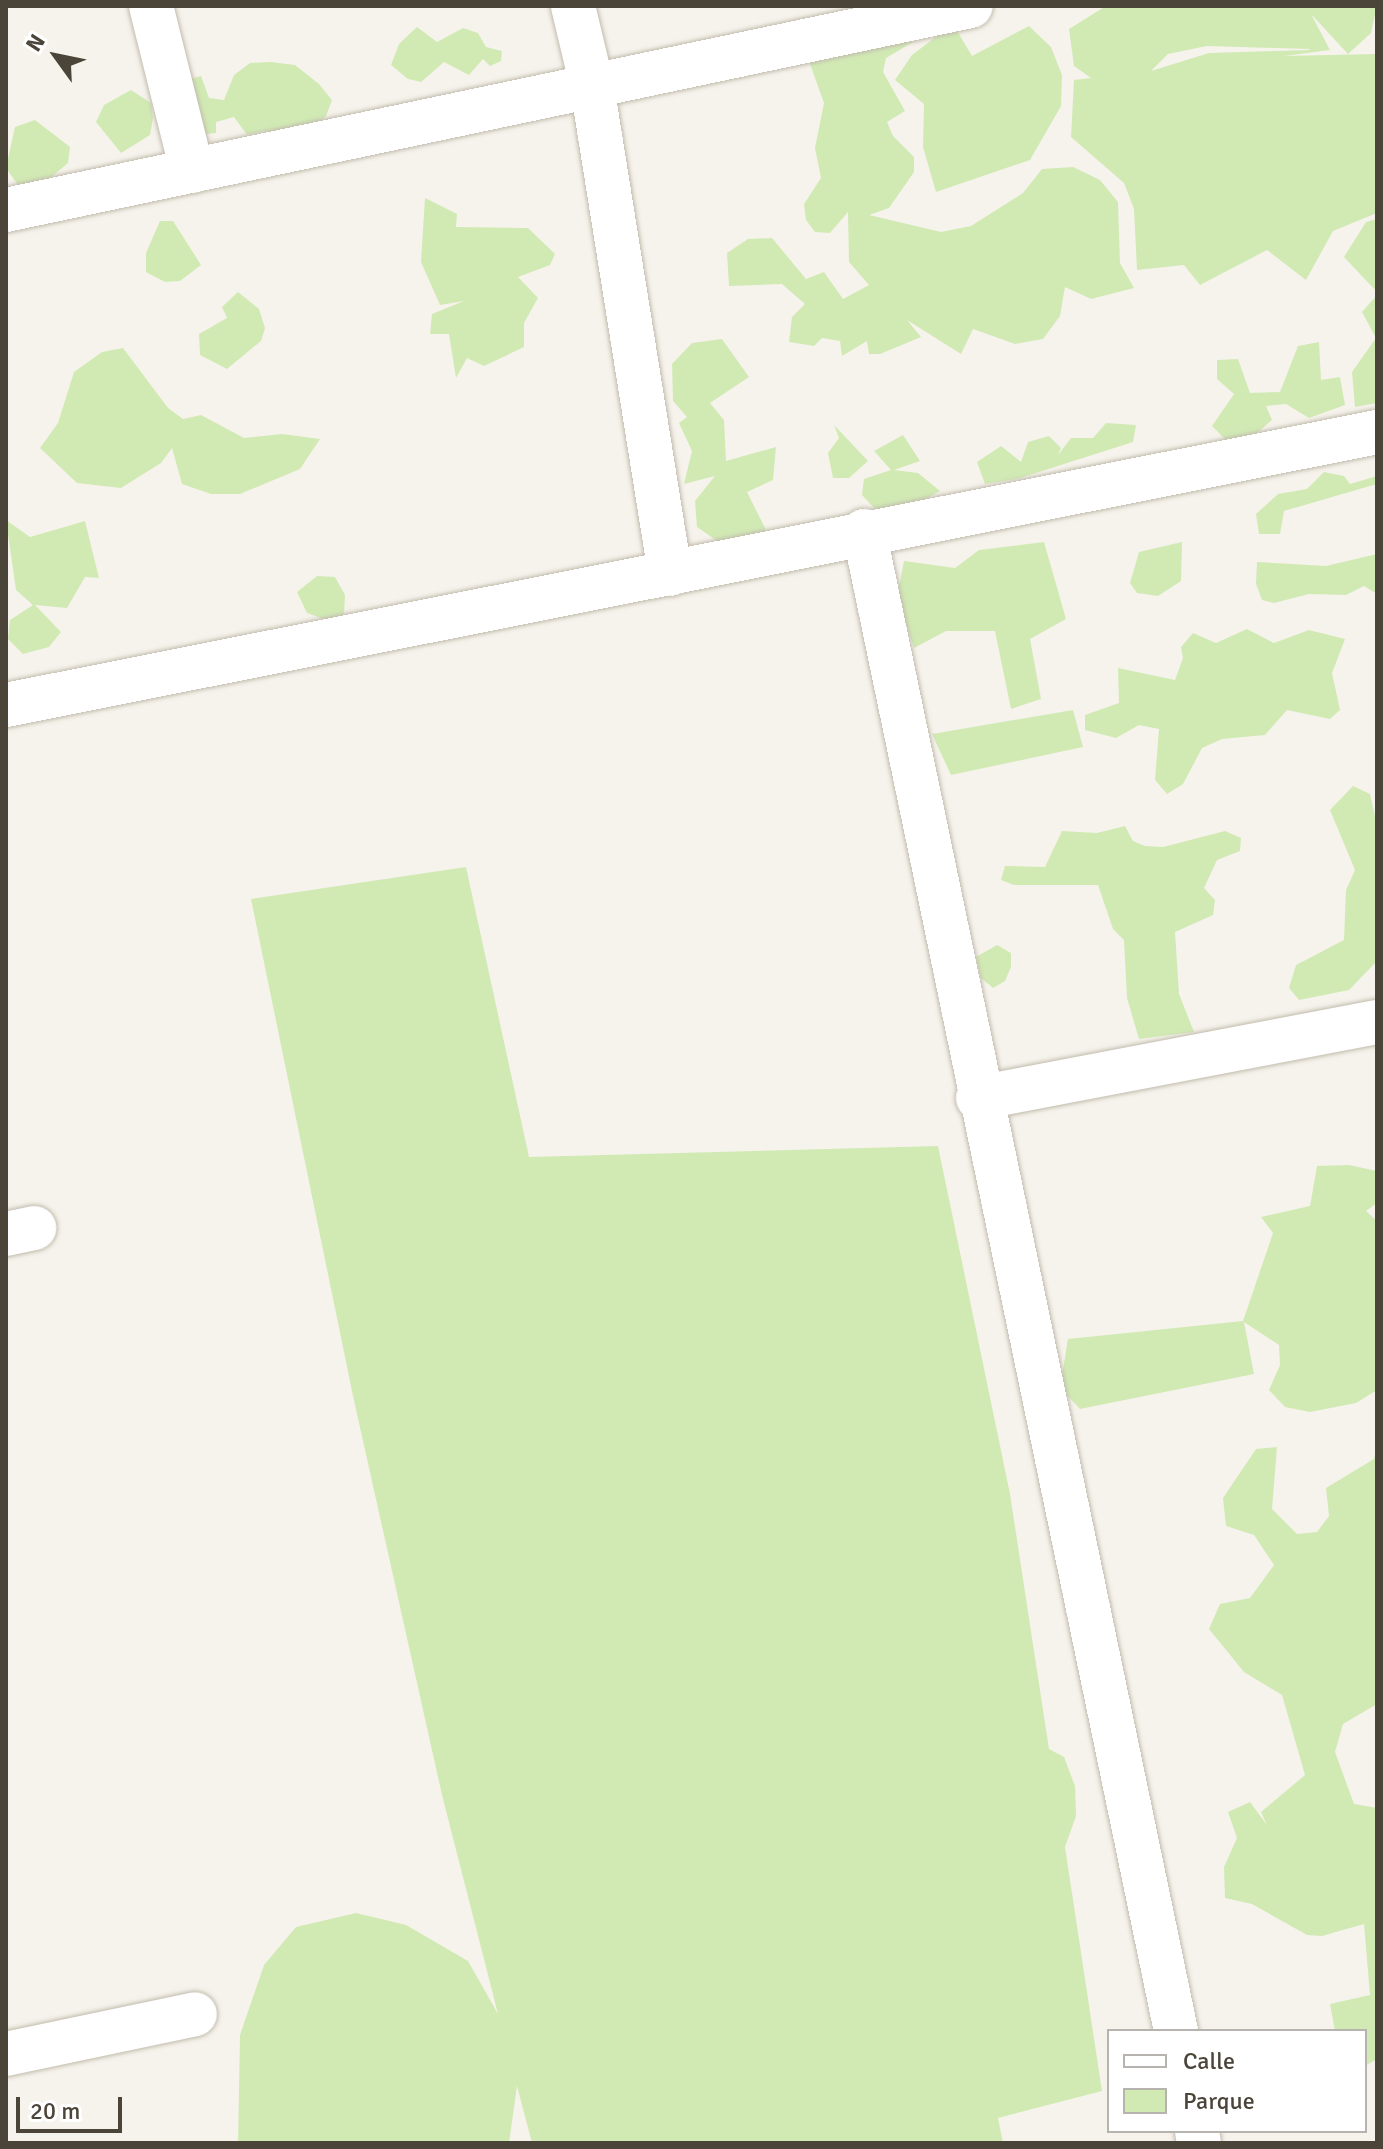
<!DOCTYPE html>
<style>
body{margin:0}
#map{position:relative;width:1383px;height:2149px;overflow:hidden;background:#f6f3ec;font-family:Signika,sans-serif}
div>[style]{position:absolute}
[style*='--x']{left:calc(var(--x)*1px);top:calc(var(--y)*1px);width:calc(var(--w)*1px);rotate:calc(var(--a)*1deg)}
.green>*{inset:0;background:#d1eab4}
.roads{filter:drop-shadow(0 0 2px #c2bbad) drop-shadow(0 0 2px #c2bbad)}
.minor>*{height:44px;margin:-22px;padding:0 22px;transform-origin:22px;border-radius:22px;background:#fff}
span{translate:-50% -50%;white-space:nowrap;text-align:center;line-height:1.15;-webkit-text-stroke:6px #fff;paint-order:stroke}
.frame{position:absolute;inset:0;border:8px solid #4b4439;pointer-events:none}
.legend{position:absolute;left:1107px;top:2029px;width:260px;height:104px;box-sizing:border-box;background:#fff;border:2px solid #b7b4b0;margin:0;padding:10px 14px;list-style:none;font-size:24px;color:#4b4439}
.legend li{display:flex;align-items:center;gap:16px;height:40px}
.legend b{width:40px;border:2px solid #b7b4b0}
.north{position:absolute;left:16px;top:16px;width:80px;height:80px;-webkit-text-stroke:6px #fff;paint-order:stroke;rotate:303deg;font-size:22px;font-weight:700;line-height:32px;text-align:center;color:#4b4439}
.north::after{content:'';display:block;margin:auto;width:28px;height:36px;background:#4b4439;clip-path:polygon(50% 0,100% 100%,50% 72%,0 100%)}
.scale{position:absolute;left:16px;top:2097px;width:106px;height:36px;box-sizing:border-box;border:4px solid #4b4439;border-top:0;padding-left:10px;font-size:24px;line-height:28px;white-space:nowrap;color:#4b4439;-webkit-text-stroke:6px #fff;paint-order:stroke}
</style>
<div id="map">
<div class="green">
<i style="clip-path:polygon(evenodd,1106px 6px,1377px 6px,1371px 33px,1348px 54px,1311px 14px,1330px 50px,1284px 56px,1377px 54px,1377px 213px,1333px 231px,1306px 280px,1267px 250px,1200px 285px,1184px 265px,1137px 270px,1134px 209px,1124px 183px,1071px 137px,1074px 80px,1091px 78px,1074px 66px,1069px 29px,1106px 6px,1207px 46px,1309px 49px,1309px 50px,1209px 53px,1151px 71px,1168px 54px,1207px 46px)"></i>
<i style="clip-path:polygon(953px 24px,972px 56px,1029px 26px,1051px 47px,1062px 75px,1061px 106px,1030px 160px,936px 192px,923px 147px,924px 104px,895px 80px,912px 55px)"></i>
<i style="clip-path:polygon(417px 27px,437px 42px,463px 28px,478px 33px,486px 47px,502px 51px,501px 61px,490px 66px,483px 59px,469px 75px,444px 62px,421px 82px,408px 79px,391px 65px,399px 44px)"></i>
<i style="clip-path:polygon(923px 36px,886px 58px,883px 72px,905px 111px,887px 122px,893px 136px,914px 157px,914px 172px,889px 208px,869px 215px,941px 232px,971px 226px,1023px 193px,1042px 169px,1073px 167px,1100px 180px,1118px 202px,1120px 263px,1134px 288px,1091px 299px,1065px 287px,1060px 316px,1043px 339px,1015px 344px,973px 329px,961px 354px,907px 320px,921px 337px,880px 354px,869px 354px,867px 341px,842px 356px,840px 341px,822px 338px,814px 346px,789px 342px,792px 317px,805px 304px,782px 284px,729px 286px,727px 253px,748px 239px,772px 238px,806px 279px,824px 272px,843px 299px,869px 285px,849px 262px,848px 212px,830px 233px,815px 232px,806px 220px,804px 204px,821px 178px,815px 148px,824px 103px,804px 47px)"></i>
<i style="clip-path:polygon(271px 62px,295px 65px,319px 84px,332px 100px,326px 116px,303px 137px,264px 131px,247px 135px,234px 117px,216px 122px,216px 133px,204px 134px,193px 120px,198px 102px,184px 91px,190px 79px,201px 76px,209px 98px,224px 100px,234px 75px,250px 63px)"></i>
<i style="clip-path:polygon(131px 90px,151px 103px,153px 118px,150px 135px,121px 153px,96px 122px,104px 105px)"></i>
<i style="clip-path:polygon(35px 120px,70px 147px,68px 163px,43px 184px,22px 191px,6px 168px,15px 127px)"></i>
<i style="clip-path:polygon(425px 198px,457px 214px,456px 227px,528px 228px,555px 254px,550px 265px,518px 277px,538px 298px,524px 323px,524px 347px,484px 366px,467px 358px,456px 378px,449px 334px,430px 334px,432px 314px,464px 301px,440px 305px,421px 262px)"></i>
<i style="clip-path:polygon(1377px 219px,1377px 292px,1344px 257px,1366px 222px)"></i>
<i style="clip-path:polygon(160px 221px,173px 221px,201px 265px,180px 281px,165px 282px,146px 272px,146px 253px)"></i>
<i style="clip-path:polygon(238px 292px,259px 309px,265px 328px,261px 341px,227px 369px,200px 355px,199px 334px,227px 318px,222px 307px)"></i>
<i style="clip-path:polygon(1377px 295px,1377px 403px,1355px 407px,1352px 372px,1376px 338px,1362px 312px)"></i>
<i style="clip-path:polygon(722px 339px,749px 377px,710px 403px,724px 420px,726px 461px,776px 447px,773px 480px,747px 492px,767px 532px,723px 545px,697px 527px,695px 501px,715px 476px,684px 484px,692px 451px,679px 423px,687px 417px,673px 401px,672px 364px,692px 343px)"></i>
<i style="clip-path:polygon(1319px 342px,1321px 380px,1340px 377px,1345px 405px,1309px 418px,1286px 404px,1266px 406px,1272px 420px,1249px 440px,1227px 441px,1212px 426px,1234px 394px,1217px 379px,1217px 360px,1238px 359px,1250px 393px,1280px 392px,1298px 346px)"></i>
<i style="clip-path:polygon(123px 348px,168px 408px,183px 419px,201px 415px,244px 438px,282px 434px,320px 439px,300px 469px,240px 494px,211px 494px,182px 484px,172px 448px,161px 463px,121px 488px,77px 483px,40px 448px,58px 423px,74px 372px,102px 352px)"></i>
<i style="clip-path:polygon(1106px 423px,1136px 425px,1133px 442px,1017px 479px,985px 484px,977px 462px,1001px 446px,1021px 462px,1028px 442px,1049px 436px,1061px 448px,1058px 455px,1071px 438px,1093px 438px)"></i>
<i style="clip-path:polygon(834px 425px,868px 461px,849px 478px,833px 478px,828px 453px,839px 438px)"></i>
<i style="clip-path:polygon(903px 435px,920px 461px,894px 470px,918px 473px,940px 491px,915px 505px,876px 510px,862px 495px,864px 479px,891px 470px,874px 451px)"></i>
<i style="clip-path:polygon(1324px 472px,1344px 476px,1350px 484px,1377px 476px,1377px 484px,1284px 511px,1280px 534px,1259px 534px,1256px 514px,1278px 494px,1307px 489px)"></i>
<i style="clip-path:polygon(6px 520px,30px 537px,85px 521px,99px 578px,85px 577px,67px 608px,35px 605px,61px 632px,49px 647px,23px 654px,8px 639px,10px 620px,33px 605px,16px 590px)"></i>
<i style="clip-path:polygon(1044px 542px,1066px 619px,1030px 639px,1041px 699px,1011px 709px,995px 631px,946px 631px,914px 648px,897px 597px,904px 561px,955px 568px,979px 550px)"></i>
<i style="clip-path:polygon(1182px 542px,1181px 581px,1158px 596px,1137px 593px,1130px 583px,1139px 552px)"></i>
<i style="clip-path:polygon(1377px 554px,1377px 594px,1364px 586px,1346px 595px,1309px 594px,1274px 603px,1262px 600px,1256px 584px,1257px 562px,1326px 566px)"></i>
<i style="clip-path:polygon(317px 576px,335px 577px,345px 595px,344px 614px,332px 622px,307px 613px,297px 592px)"></i>
<i style="clip-path:polygon(1247px 629px,1274px 643px,1309px 630px,1345px 639px,1332px 673px,1340px 710px,1330px 719px,1287px 710px,1265px 735px,1222px 739px,1202px 748px,1183px 784px,1167px 794px,1155px 780px,1159px 729px,1139px 725px,1116px 738px,1085px 730px,1085px 715px,1119px 703px,1118px 668px,1175px 680px,1183px 658px,1181px 647px,1193px 633px,1216px 643px)"></i>
<i style="clip-path:polygon(1073px 710px,1083px 747px,951px 775px,932px 734px)"></i>
<i style="clip-path:polygon(1353px 786px,1370px 794px,1377px 825px,1377px 961px,1349px 990px,1299px 1000px,1289px 988px,1296px 965px,1344px 940px,1346px 890px,1355px 870px,1330px 810px)"></i>
<i style="clip-path:polygon(1125px 826px,1133px 841px,1145px 846px,1163px 847px,1225px 831px,1241px 838px,1240px 851px,1217px 860px,1204px 888px,1215px 900px,1213px 915px,1175px 932px,1179px 994px,1194px 1032px,1139px 1039px,1127px 998px,1124px 940px,1113px 929px,1098px 885px,1014px 885px,1001px 880px,1005px 866px,1045px 867px,1062px 831px,1097px 833px)"></i>
<i style="clip-path:polygon(466px 867px,529px 1157px,938px 1146px,1010px 1494px,1049px 1749px,1064px 1757px,1075px 1786px,1076px 1816px,1065px 1847px,1102px 2091px,998px 2118px,1003px 2143px,532px 2143px,517px 2086px,509px 2143px,238px 2143px,240px 2035px,264px 1965px,296px 1927px,356px 1913px,406px 1925px,468px 1961px,498px 2014px,442px 1795px,353px 1396px,251px 899px)"></i>
<i style="clip-path:polygon(997px 945px,1011px 953px,1011px 967px,1005px 981px,993px 988px,981px 978px,976px 957px)"></i>
<i style="clip-path:polygon(1349px 1165px,1377px 1171px,1377px 1203px,1366px 1211px,1377px 1221px,1377px 1390px,1356px 1403px,1310px 1412px,1285px 1407px,1269px 1390px,1280px 1365px,1279px 1345px,1244px 1322px,1254px 1374px,1080px 1409px,1060px 1388px,1068px 1339px,1243px 1321px,1273px 1233px,1261px 1217px,1310px 1206px,1317px 1166px)"></i>
<i style="clip-path:polygon(1277px 1447px,1272px 1509px,1297px 1534px,1317px 1532px,1329px 1516px,1326px 1488px,1374px 1459px,1377px 1447px,1377px 1704px,1343px 1724px,1335px 1752px,1354px 1804px,1377px 1808px,1377px 2059px,1365px 2066px,1365px 2031px,1335px 2031px,1330px 2004px,1370px 1995px,1364px 1924px,1322px 1936px,1307px 1935px,1252px 1904px,1225px 1898px,1224px 1867px,1237px 1838px,1228px 1812px,1250px 1802px,1267px 1825px,1261px 1812px,1305px 1775px,1282px 1695px,1244px 1672px,1209px 1629px,1220px 1604px,1250px 1598px,1274px 1565px,1254px 1535px,1226px 1526px,1223px 1498px,1256px 1449px)"></i>
</div>
<div class="roads">
<div class="minor">
<i style="--x:151;--y:6;--w:170;--a:76"></i>
<i style="--x:573;--y:6;--w:82;--a:76.6"></i>
<i style="--x:592;--y:86;--w:494;--a:80.9"></i>
<i style="--x:6;--y:210;--w:986;--a:-11.94"></i>
<i style="--x:864;--y:531;--w:1532;--a:78.25"></i>
<i style="--x:6;--y:705;--w:1398;--a:-11.26"></i>
<i style="--x:978;--y:1098;--w:406;--a:-10.8"></i>
<i style="--x:6;--y:1234;--w:29;--a:-12"></i>
<i style="--x:6;--y:2054;--w:193;--a:-11.9"></i>
<i style="--x:1197;--y:2131;--w:12;--a:81"></i>
</div>
</div>
<div class="frame"></div>
<ul class="legend">
<li><b style="height:10px;background:#fff"></b>Calle</li>
<li><b style="height:22px;background:#d1eab4"></b>Parque</li>
</ul>
<div class="north">N</div>
<div class="scale">20 m</div>
</div>
